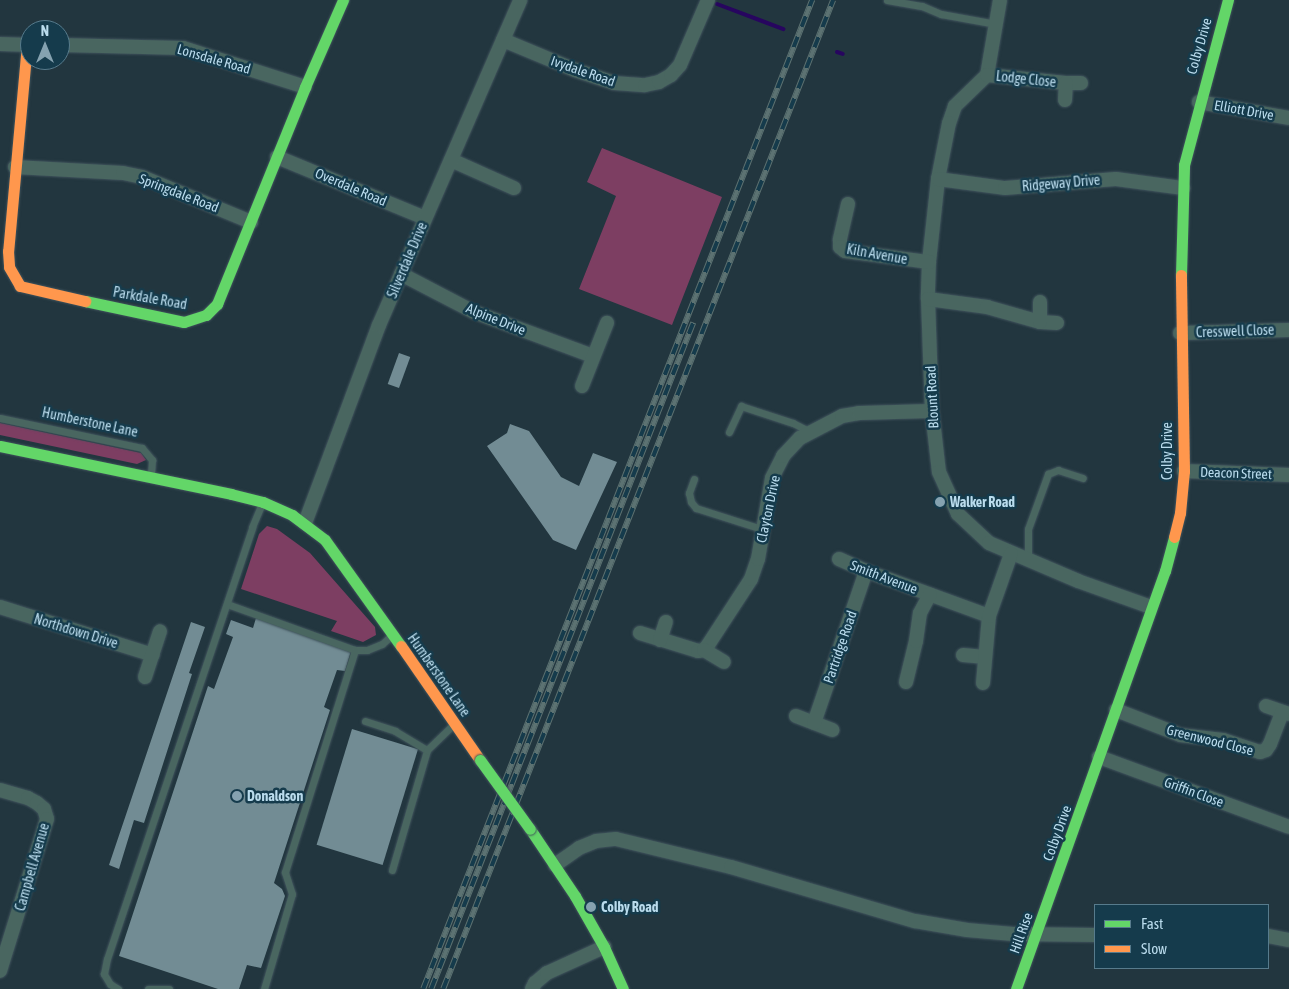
<!DOCTYPE html>
<style>
body{margin:0}
#map{position:relative;width:1289px;height:989px;overflow:hidden;background:#22363f;font-family:"Asap Condensed",sans-serif}
div>[style]{position:absolute}
[style*='--x']{left:calc(var(--x)*1px);top:calc(var(--y)*1px);width:calc(var(--w)*1px);rotate:calc(var(--a)*1deg)}
.green>*{inset:0;background:#7d3e62}
.stream>*{height:4px;margin:-2px;padding:0 2px;transform-origin:2px;border-radius:2px;background:#27055f}
.building>*{inset:0;background:#728c94;transform-origin:0 0}
.roads{filter:drop-shadow(0 0 1px #40535c) drop-shadow(0 0 1px #40535c)}
.lane>*{height:7px;margin:-3.5px;padding:0 3.5px;transform-origin:3.5px;border-radius:3.5px;background:#496660}
.street>*{height:14px;margin:-7px;padding:0 7px;transform-origin:7px;border-radius:7px;background:#496660}
.fast>*{height:11px;margin:-5.5px;padding:0 5.5px;transform-origin:5.5px;border-radius:5.5px;background:#63d668}
.slow>*{height:11px;margin:-5.5px;padding:0 5.5px;transform-origin:5.5px;border-radius:5.5px;background:#ff974d}
.rail>*{height:5.5px;margin-top:-2.75px;transform-origin:0;background:repeating-linear-gradient(90deg,#153b4c 0 11px,#5c7272 0 22px);box-sizing:border-box;border-block:1px solid #5c7272}
.bridges{filter:drop-shadow(0 0 1px #40535c) drop-shadow(0 0 1px #40535c)}
.fast-bridge>*{height:11px;margin:-5.5px;padding:0 5.5px;transform-origin:5.5px;border-radius:5.5px;background:#63d668}
.dots>*{width:14px;height:14px;translate:-50% -50%;box-sizing:border-box;border:2px solid #153b4c;border-radius:50%}
span{translate:-50% -50%;white-space:nowrap;text-align:center;line-height:1.15;-webkit-text-stroke:5px #153b4c;paint-order:stroke}
.street-label{font-size:14px;color:#badced}
.poi-label{font-size:14px;color:#badced;font-weight:700}
.left{translate:0 -50%;text-align:left}
.legend{position:absolute;left:1094px;top:904px;width:175px;height:65px;box-sizing:border-box;background:#153b4c;border:1px solid #577b8c;margin:0;padding:6px 9px;list-style:none;font-size:15px;color:#badced}
.legend li{display:flex;align-items:center;gap:10px;height:25px}
.legend b{width:25px;border:1px solid #577b8c}
.north{position:absolute;left:20px;top:20px;width:50px;height:50px;box-sizing:border-box;background:#153b4c;border:1px solid #577b8c;border-radius:50%;rotate:0deg;font-size:14px;font-weight:700;line-height:20px;text-align:center;color:#badced}
.north::after{content:'';display:block;margin:auto;width:18px;height:22px;background:#85a2b0;clip-path:polygon(50% 0,100% 100%,50% 72%,0 100%)}
</style>
<div id="map">
<div class="green">
<i style="clip-path:polygon(602px 148px,722px 197px,672px 325px,579px 289px,616px 196px,587px 182px)"></i>
<i style="clip-path:polygon(0 423px,141px 453px,146px 460px,137px 464px,0 435px)"></i>
<i style="clip-path:polygon(267px 526px,277px 529px,310px 553px,375px 627px,376px 635px,363px 642px,331px 631px,337px 621px,241px 589px,259px 534px)"></i>
</div>
<div class="stream">
<i style="--x:717;--y:4;--w:71;--a:20.7"></i>
<i style="--x:837;--y:52;--w:6;--a:18"></i>
</div>
<div class="building">
<i style="left:399px;top:353px;width:12px;height:33px;rotate:20deg"></i>
<i style="clip-path:polygon(510px 424px,529px 431px,561px 477px,579px 486px,593px 453px,617px 462px,576px 550px,553px 540px,487px 446px,507px 433px)"></i>
<i style="clip-path:polygon(256px 618px,351px 651px,345px 671px,337px 670px,324px 707px,330px 710px,274px 883px,282px 889px,285px 896px,261px 968px,247px 965px,239px 989px,218px 989px,119px 956px,208px 686px,214px 689px,233px 637px,226px 634px,231px 620px,253px 628px)"></i>
<i style="clip-path:polygon(191px 622px,205px 627px,189px 673px,192px 674px,144px 823px,134px 820px,119px 869px,109px 865px)"></i>
<i style="left:352px;top:729px;width:69px;height:121px;rotate:17deg"></i>
</div>
<div class="roads">
<div class="lane">
<i style="--x:887;--y:0;--w:36;--a:10"></i>
<i style="--x:922;--y:6;--w:21;--a:23"></i>
<i style="--x:941;--y:14;--w:56;--a:10.3"></i>
<i style="--x:0;--y:418;--w:145;--a:11.9"></i>
<i style="--x:142;--y:448;--w:16;--a:50"></i>
<i style="--x:152;--y:460;--w:16;--a:94"></i>
<i style="--x:729;--y:432;--w:29;--a:-65"></i>
<i style="--x:741;--y:406;--w:55;--a:18.1"></i>
<i style="--x:793;--y:423;--w:20;--a:27"></i>
<i style="--x:694;--y:479;--w:15;--a:110"></i>
<i style="--x:689;--y:493;--w:9;--a:77"></i>
<i style="--x:691;--y:502;--w:8;--a:50"></i>
<i style="--x:696;--y:508;--w:69;--a:17.7"></i>
<i style="--x:1028;--y:561;--w:32;--a:-90"></i>
<i style="--x:1028;--y:529;--w:59;--a:-70"></i>
<i style="--x:1048;--y:474;--w:11;--a:-22"></i>
<i style="--x:1058;--y:470;--w:26;--a:18"></i>
<i style="--x:227;--y:604;--w:136;--a:19.8"></i>
<i style="--x:355;--y:650;--w:12;--a:0"></i>
<i style="--x:367;--y:650;--w:16;--a:-22"></i>
<i style="--x:382;--y:644;--w:12;--a:-42"></i>
<i style="--x:365;--y:721;--w:32;--a:18"></i>
<i style="--x:395;--y:731;--w:37;--a:31"></i>
<i style="--x:392;--y:870;--w:125;--a:-73.7"></i>
<i style="--x:427;--y:750;--w:37;--a:-44"></i>
<i style="--x:118;--y:989;--w:9;--a:-148"></i>
<i style="--x:110;--y:984;--w:12;--a:-121"></i>
<i style="--x:104;--y:974;--w:15;--a:-79"></i>
<i style="--x:107;--y:959;--w:456;--a:-71.4"></i>
<i style="--x:252;--y:527;--w:25;--a:-67"></i>
<i style="--x:148;--y:989;--w:21;--a:0"></i>
<i style="--x:264;--y:989;--w:99;--a:-73.6"></i>
<i style="--x:292;--y:894;--w:23;--a:-108"></i>
<i style="--x:285;--y:872;--w:233;--a:-72.5"></i>
</div>
<div class="street">
<i style="--x:1000;--y:0;--w:76;--a:99.8"></i>
<i style="--x:987;--y:75;--w:45;--a:135.9"></i>
<i style="--x:955;--y:106;--w:18;--a:109"></i>
<i style="--x:949;--y:123;--w:57;--a:101.1"></i>
<i style="--x:938;--y:179;--w:83;--a:96.2"></i>
<i style="--x:929;--y:262;--w:37;--a:92"></i>
<i style="--x:928;--y:299;--w:112;--a:88"></i>
<i style="--x:932;--y:411;--w:61;--a:83.5"></i>
<i style="--x:939;--y:472;--w:46;--a:65.7"></i>
<i style="--x:958;--y:514;--w:42;--a:43.1"></i>
<i style="--x:989;--y:543;--w:97;--a:23.1"></i>
<i style="--x:1078;--y:581;--w:77;--a:19.6"></i>
<i style="--x:503;--y:40;--w:78;--a:22.6"></i>
<i style="--x:575;--y:70;--w:41;--a:18.4"></i>
<i style="--x:614;--y:83;--w:31;--a:4"></i>
<i style="--x:645;--y:85;--w:14;--a:-12"></i>
<i style="--x:659;--y:82;--w:14;--a:-30"></i>
<i style="--x:671;--y:75;--w:13;--a:-48"></i>
<i style="--x:680;--y:65;--w:71;--a:-66.7"></i>
<i style="--x:0;--y:44;--w:30;--a:2"></i>
<i style="--x:60;--y:45;--w:123;--a:1.4"></i>
<i style="--x:183;--y:48;--w:128;--a:17.7"></i>
<i style="--x:987;--y:75;--w:79;--a:5.8"></i>
<i style="--x:1066;--y:83;--w:15;--a:0"></i>
<i style="--x:1065;--y:100;--w:17;--a:-87"></i>
<i style="--x:1199;--y:102;--w:91;--a:10.1"></i>
<i style="--x:277;--y:157;--w:160;--a:22.4"></i>
<i style="--x:451;--y:160;--w:69;--a:24"></i>
<i style="--x:15;--y:167;--w:108;--a:3.2"></i>
<i style="--x:123;--y:173;--w:19;--a:12"></i>
<i style="--x:142;--y:177;--w:118;--a:22.4"></i>
<i style="--x:938;--y:179;--w:68;--a:7.7"></i>
<i style="--x:1005;--y:188;--w:111;--a:-4.6"></i>
<i style="--x:1116;--y:179;--w:68;--a:7.7"></i>
<i style="--x:848;--y:204;--w:37;--a:103"></i>
<i style="--x:840;--y:240;--w:7;--a:90"></i>
<i style="--x:840;--y:247;--w:6;--a:39"></i>
<i style="--x:845;--y:251;--w:85;--a:7.5"></i>
<i style="--x:401;--y:274;--w:82;--a:27.5"></i>
<i style="--x:474;--y:312;--w:127;--a:20.3"></i>
<i style="--x:928;--y:299;--w:60;--a:7.7"></i>
<i style="--x:987;--y:307;--w:55;--a:15.8"></i>
<i style="--x:1040;--y:322;--w:17;--a:3"></i>
<i style="--x:1040;--y:322;--w:20;--a:-90"></i>
<i style="--x:1180;--y:333;--w:109;--a:-1.6"></i>
<i style="--x:582;--y:386;--w:68;--a:-68.4"></i>
<i style="--x:1184;--y:471;--w:105;--a:2.2"></i>
<i style="--x:305;--y:523;--w:211;--a:-69.5"></i>
<i style="--x:379;--y:325;--w:354;--a:-66.5"></i>
<i style="--x:839;--y:559;--w:30;--a:24"></i>
<i style="--x:866;--y:571;--w:131;--a:20.1"></i>
<i style="--x:0;--y:607;--w:160;--a:17.4"></i>
<i style="--x:640;--y:633;--w:61;--a:17.2"></i>
<i style="--x:698;--y:651;--w:6;--a:-9"></i>
<i style="--x:704;--y:650;--w:6;--a:-51"></i>
<i style="--x:708;--y:645;--w:79;--a:-56.9"></i>
<i style="--x:751;--y:579;--w:21;--a:-71"></i>
<i style="--x:758;--y:559;--w:82;--a:-80.2"></i>
<i style="--x:772;--y:478;--w:25;--a:-63"></i>
<i style="--x:783;--y:456;--w:25;--a:-47"></i>
<i style="--x:800;--y:438;--w:47;--a:-27.6"></i>
<i style="--x:842;--y:416;--w:17;--a:-10"></i>
<i style="--x:859;--y:413;--w:73;--a:-1.6"></i>
<i style="--x:660;--y:640;--w:19;--a:-72"></i>
<i style="--x:704;--y:650;--w:23;--a:31"></i>
<i style="--x:963;--y:655;--w:22;--a:5"></i>
<i style="--x:145;--y:677;--w:48;--a:-71.9"></i>
<i style="--x:906;--y:682;--w:42;--a:-76.3"></i>
<i style="--x:916;--y:641;--w:28;--a:-82"></i>
<i style="--x:920;--y:613;--w:21;--a:-62"></i>
<i style="--x:983;--y:683;--w:67;--a:-84.9"></i>
<i style="--x:989;--y:616;--w:66;--a:-70.5"></i>
<i style="--x:1266;--y:706;--w:24;--a:19"></i>
<i style="--x:1116;--y:710;--w:69;--a:21.3"></i>
<i style="--x:1180;--y:735;--w:43;--a:6.6"></i>
<i style="--x:1223;--y:740;--w:39;--a:18"></i>
<i style="--x:1260;--y:752;--w:6;--a:-18"></i>
<i style="--x:1266;--y:750;--w:7;--a:-56"></i>
<i style="--x:1270;--y:744;--w:34;--a:-69"></i>
<i style="--x:796;--y:716;--w:39;--a:21"></i>
<i style="--x:814;--y:723;--w:161;--a:-71.1"></i>
<i style="--x:1099;--y:757;--w:202;--a:20.2"></i>
<i style="--x:0;--y:790;--w:29;--a:16"></i>
<i style="--x:28;--y:798;--w:10;--a:29"></i>
<i style="--x:37;--y:803;--w:9;--a:41"></i>
<i style="--x:44;--y:809;--w:10;--a:73"></i>
<i style="--x:47;--y:819;--w:159;--a:107.2"></i>
<i style="--x:555;--y:865;--w:29;--a:-35"></i>
<i style="--x:579;--y:848;--w:18;--a:-22"></i>
<i style="--x:596;--y:841;--w:20;--a:-6"></i>
<i style="--x:616;--y:839;--w:118;--a:13.7"></i>
<i style="--x:731;--y:867;--w:192;--a:16.4"></i>
<i style="--x:915;--y:921;--w:53;--a:9.8"></i>
<i style="--x:967;--y:930;--w:46;--a:5"></i>
<i style="--x:1013;--y:934;--w:82;--a:0.7"></i>
<i style="--x:1268;--y:936;--w:21;--a:11"></i>
<i style="--x:532;--y:989;--w:7;--a:-63"></i>
<i style="--x:535;--y:983;--w:16;--a:-40"></i>
<i style="--x:547;--y:973;--w:63;--a:-24.5"></i>
</div>
<div class="fast">
<i style="--x:1181;--y:275;--w:110;--a:-88.4"></i>
<i style="--x:1184;--y:165;--w:171;--a:-75.1"></i>
<i style="--x:85;--y:301;--w:101;--a:12"></i>
<i style="--x:184;--y:322;--w:23;--a:-18"></i>
<i style="--x:206;--y:315;--w:16;--a:-45"></i>
<i style="--x:217;--y:304;--w:234;--a:-67.9"></i>
<i style="--x:305;--y:87;--w:95;--a:-66.4"></i>
<i style="--x:0;--y:446;--w:236;--a:11.7"></i>
<i style="--x:231;--y:494;--w:33;--a:14"></i>
<i style="--x:263;--y:502;--w:32;--a:24"></i>
<i style="--x:292;--y:515;--w:41;--a:37.1"></i>
<i style="--x:325;--y:540;--w:130;--a:54.4"></i>
<i style="--x:530;--y:829;--w:81;--a:56.1"></i>
<i style="--x:575;--y:896;--w:59;--a:60.4"></i>
<i style="--x:604;--y:947;--w:46;--a:65.7"></i>
<i style="--x:1016;--y:989;--w:444;--a:-70.4"></i>
<i style="--x:1165;--y:571;--w:35;--a:-75"></i>
</div>
<div class="slow">
<i style="--x:27;--y:44;--w:208;--a:95.2"></i>
<i style="--x:8;--y:251;--w:16;--a:86"></i>
<i style="--x:9;--y:267;--w:22;--a:60"></i>
<i style="--x:20;--y:286;--w:67;--a:13"></i>
<i style="--x:1174;--y:537;--w:25;--a:-76"></i>
<i style="--x:1180;--y:513;--w:42;--a:-84.6"></i>
<i style="--x:1184;--y:471;--w:196;--a:-90.9"></i>
<i style="--x:401;--y:646;--w:139;--a:55.3"></i>
</div>
</div>
<div class="rail">
<i style="--x:423;--y:989;--w:1063;--a:-68.53"></i>
<i style="--x:431;--y:989;--w:716;--a:-68.53"></i>
<i style="--x:443;--y:989;--w:1063;--a:-68.48"></i>
</div>
<div class="bridges">
<div class="fast-bridge">
<i style="--x:480;--y:760;--w:85;--a:54.1"></i>
</div>
</div>
<div class="dots">
<i style="left:940px;top:502px;background:#85a2b0"></i>
<i style="left:237px;top:796px;background:#85a2b0"></i>
<i style="left:591px;top:907px;background:#85a2b0"></i>
</div>
<div class="street-label">
<span style="left:1199px;top:46px;rotate:-74deg">Colby Drive</span>
<span style="left:214px;top:59px;rotate:16deg">Lonsdale Road</span>
<span style="left:583px;top:71px;rotate:19deg">Ivydale Road</span>
<span style="left:1026px;top:79px;rotate:6deg">Lodge Close</span>
<span style="left:1244px;top:110px;rotate:10deg">Elliott Drive</span>
<span style="left:1061px;top:183px;rotate:-5deg">Ridgeway Drive</span>
<span style="left:351px;top:187px;rotate:23deg">Overdale Road</span>
<span style="left:179px;top:193px;rotate:21deg">Springdale Road</span>
<span style="left:877px;top:254px;rotate:10deg">Kiln Avenue</span>
<span style="left:407px;top:260px;rotate:-67deg">Silverdale Drive</span>
<span style="left:150px;top:298px;rotate:10deg">Parkdale Road</span>
<span style="left:496px;top:319px;rotate:22deg">Alpine Drive</span>
<span style="left:1235px;top:331px;rotate:-2deg">Cresswell Close</span>
<span style="left:932px;top:397px;rotate:-93deg">Blount Road</span>
<span style="left:90px;top:422px;rotate:12deg">Humberstone Lane</span>
<span style="left:1167px;top:451px;rotate:-90deg">Colby Drive</span>
<span style="left:1236px;top:473px;rotate:2deg">Deacon Street</span>
<span style="left:768px;top:509px;rotate:-78deg">Clayton Drive</span>
<span style="left:884px;top:577px;rotate:21deg">Smith Avenue</span>
<span style="left:76px;top:631px;rotate:17deg">Northdown Drive</span>
<span style="left:840px;top:647px;rotate:-71deg">Partridge Road</span>
<span style="left:439px;top:675px;rotate:55deg">Humberstone Lane</span>
<span style="left:1210px;top:740px;rotate:14deg">Greenwood Close</span>
<span style="left:1194px;top:792px;rotate:20deg">Griffin Close</span>
<span style="left:1057px;top:833px;rotate:-70deg">Colby Drive</span>
<span style="left:32px;top:867px;rotate:-74deg">Campbell Avenue</span>
<span style="left:1021px;top:933px;rotate:-70deg">Hill Rise</span>
</div>
<div class="poi-label">
<span class="left" style="left:950px;top:502px">Walker Road</span>
<span class="left" style="left:247px;top:796px">Donaldson</span>
<span class="left" style="left:601px;top:907px">Colby Road</span>
</div>
<ul class="legend">
<li><b style="height:6px;background:#63d668"></b>Fast</li>
<li><b style="height:6px;background:#ff974d"></b>Slow</li>
</ul>
<div class="north">N</div>
</div>
